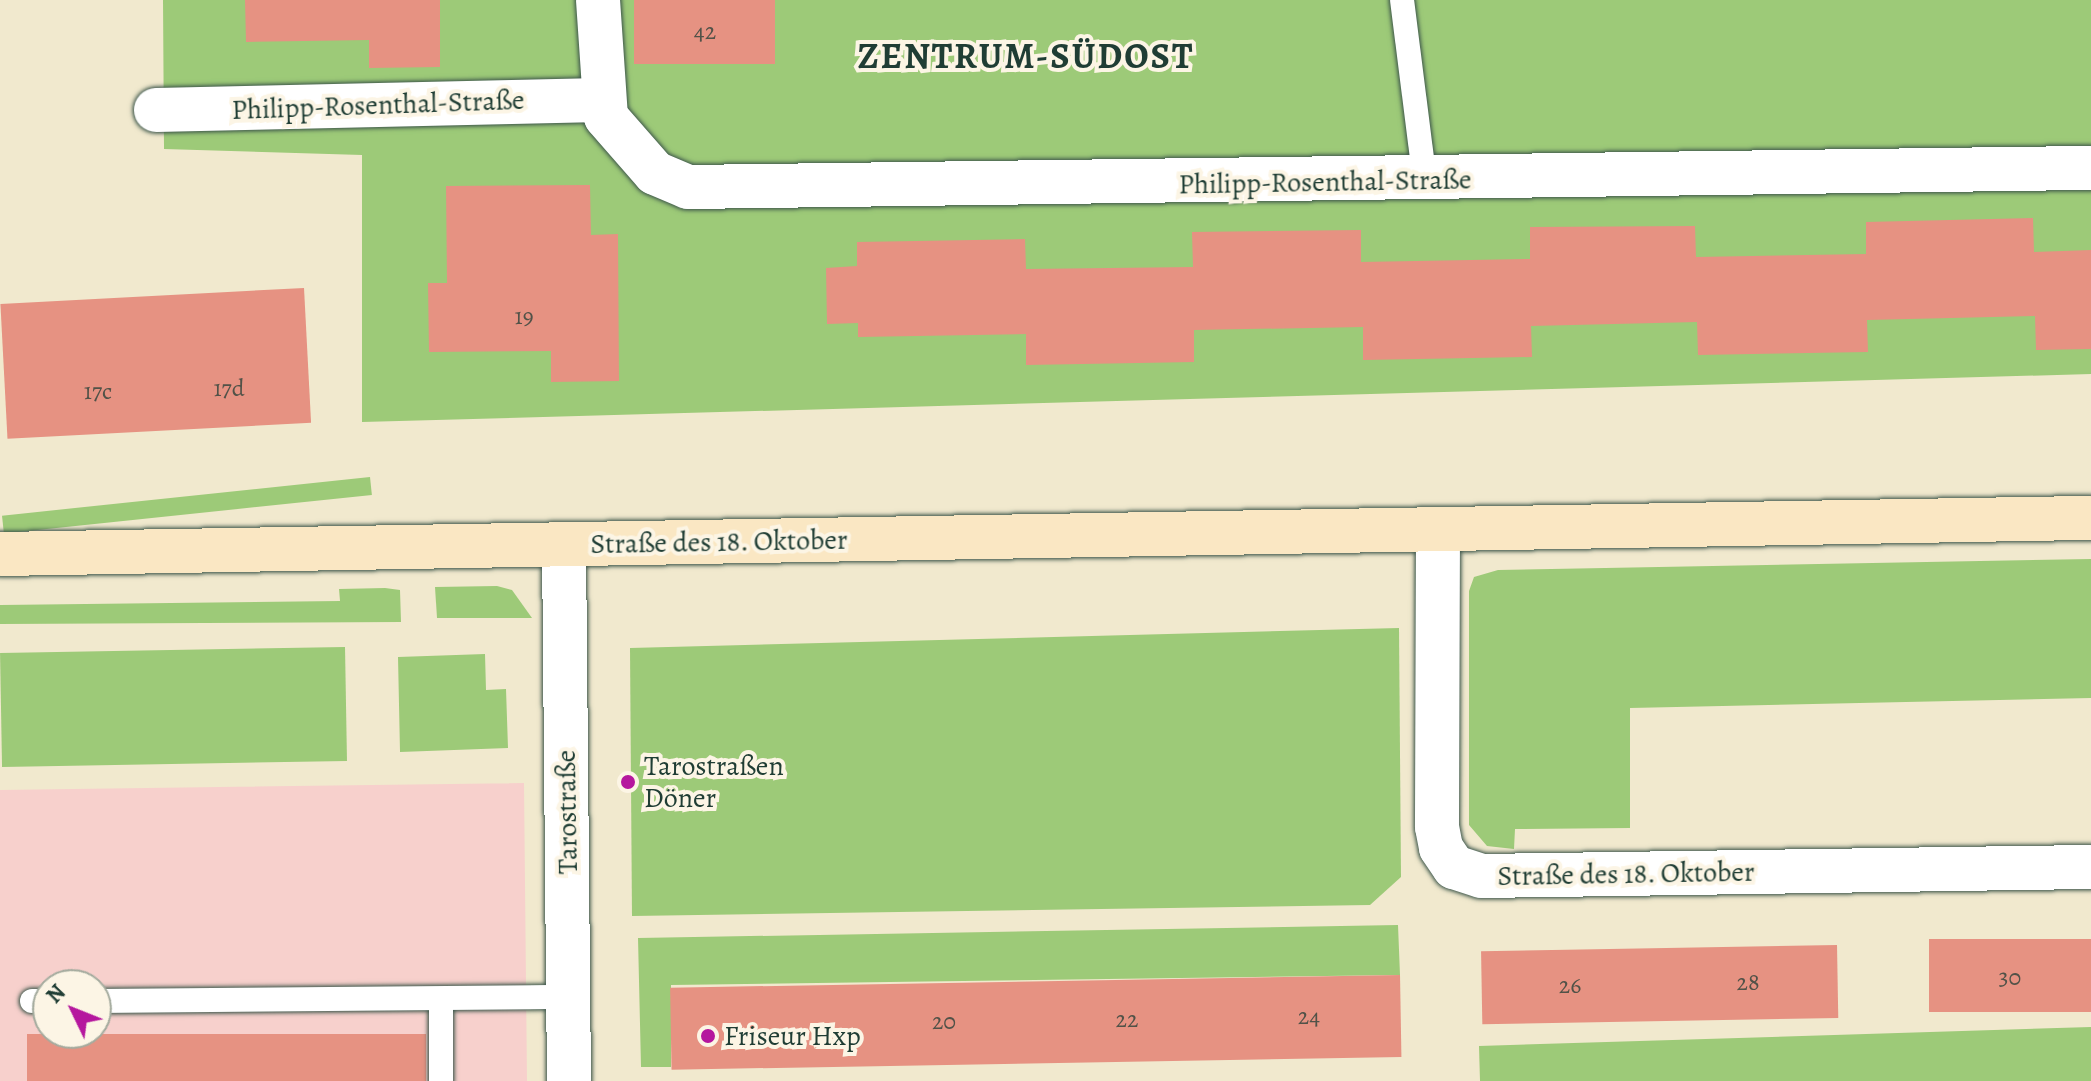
<!DOCTYPE html>
<meta charset="utf-8">
<style>
body{margin:0}
#map{position:relative;width:2091px;height:1081px;overflow:hidden;background:#f1e9ce;font-family:Alegreya,serif}
div>[style]{position:absolute}
[style*='--x']{left:calc(var(--x)*1px);top:calc(var(--y)*1px);width:calc(var(--w)*1px);rotate:calc(var(--a)*1deg)}
.built>*{inset:0;background:#f7d0cc}
.green>*{inset:0;background:#9dca78;transform-origin:0 0}
.building>*{inset:0;background:#e69282;transform-origin:0 0}
.roads{filter:drop-shadow(0 0 2px #3e574b) drop-shadow(0 0 2px #3e574b)}
.service>*{height:24px;margin:-12px;padding:0 12px;transform-origin:12px;border-radius:12px;background:#fff}
.minor>*{height:44px;margin:-22px;padding:0 22px;transform-origin:22px;border-radius:22px;background:#fff}
.secondary>*{height:44px;margin:-22px;padding:0 22px;transform-origin:22px;border-radius:22px;background:#fae7c3}
.dots>*{width:22px;height:22px;translate:-50% -50%;box-sizing:border-box;border:4px solid #fcf5e5;border-radius:50%}
span{translate:-50% -50%;white-space:nowrap;text-align:center;line-height:1.15;-webkit-text-stroke:8px #fcf5e5;paint-order:stroke}
.number-label{font-size:24px;color:#515248}
.number-label span{-webkit-text-stroke-width:0}
.street-label{font-size:28px;color:#1f3d34}
.poi-label{font-size:28px;color:#1f3d34}
.left{translate:0 -50%;text-align:left}
.district-label{font-size:36px;color:#1f3d34;font-weight:700;letter-spacing:2px}
.north{position:absolute;left:32px;top:969px;width:80px;height:80px;box-sizing:border-box;background:#fcf5e5;border:2px solid #a4ab9e;border-radius:50%;rotate:313deg;font-size:22px;font-weight:700;line-height:32px;text-align:center;color:#1f3d34}
.north::after{content:'';display:block;margin:auto;width:28px;height:36px;background:#b5179e;clip-path:polygon(50% 0,100% 100%,50% 72%,0 100%)}
</style>
<div id="map">
<div class="built">
<i style="clip-path:polygon(evenodd,524px 783px,527px 1081px,0 1081px,0 790px,524px 783px,48px 985px,96px 985px,96px 1033px,48px 1033px,48px 985px)"></i>
</div>
<div class="green">
<i style="clip-path:polygon(163px 0,2091px 0,2091px 374px,362px 422px,362px 155px,164px 149px)"></i>
<i style="left:370px;top:477px;width:18px;height:370px;rotate:84deg"></i>
<i style="clip-path:polygon(2091px 559px,2091px 698px,1630px 708px,1630px 828px,1515px 829px,1514px 849px,1487px 846px,1469px 825px,1469px 591px,1474px 577px,1498px 570px)"></i>
<i style="clip-path:polygon(497px 586px,512px 590px,532px 618px,437px 618px,435px 587px)"></i>
<i style="clip-path:polygon(385px 588px,400px 590px,401px 622px,0 624px,0 605px,340px 601px,339px 589px)"></i>
<i style="clip-path:polygon(1399px 628px,1401px 877px,1370px 905px,632px 916px,630px 648px)"></i>
<i style="left:345px;top:647px;width:114px;height:345px;rotate:89deg"></i>
<i style="clip-path:polygon(485px 654px,486px 690px,506px 689px,508px 748px,400px 752px,398px 657px)"></i>
<i style="clip-path:polygon(1398px 925px,1400px 975px,671px 985px,671px 1067px,641px 1067px,638px 938px)"></i>
<i style="clip-path:polygon(2091px 1027px,2091px 1081px,1480px 1081px,1479px 1046px)"></i>
</div>
<div class="building">
<i style="clip-path:polygon(245px 0,440px 0,440px 67px,369px 68px,369px 40px,246px 42px)"></i>
<i style="left:634px;top:0;width:141px;height:64px"></i>
<i style="clip-path:polygon(590px 185px,591px 235px,618px 234px,619px 381px,551px 382px,551px 351px,429px 352px,428px 283px,447px 283px,446px 186px)"></i>
<i style="clip-path:polygon(2033px 218px,2034px 252px,2091px 250px,2091px 349px,2036px 350px,2035px 316px,1867px 320px,1868px 352px,1698px 355px,1697px 322px,1531px 326px,1532px 357px,1363px 360px,1363px 327px,1194px 330px,1194px 362px,1026px 365px,1026px 334px,858px 337px,858px 323px,827px 324px,826px 268px,857px 266px,857px 242px,1025px 239px,1026px 269px,1193px 267px,1192px 232px,1361px 230px,1361px 262px,1530px 259px,1530px 227px,1695px 226px,1696px 257px,1866px 254px,1866px 222px)"></i>
<i style="left:304px;top:288px;width:135px;height:304px;rotate:87deg"></i>
<i style="left:2091px;top:939px;width:73px;height:162px;rotate:90deg"></i>
<i style="left:1837px;top:945px;width:73px;height:356px;rotate:89deg"></i>
<i style="left:1400px;top:975px;width:82px;height:730px;rotate:89deg"></i>
<i style="left:426px;top:1034px;width:47px;height:399px;rotate:90deg"></i>
</div>
<div class="roads">
<div class="service">
<i style="--x:1402;--y:0;--w:182;--a:82.8"></i>
<i style="--x:32;--y:1001;--w:16;--a:0"></i>
<i style="--x:96;--y:1001;--w:473;--a:-0.5"></i>
<i style="--x:441;--y:1081;--w:82;--a:-90"></i>
</div>
<div class="minor">
<i style="--x:598;--y:0;--w:117;--a:86.1"></i>
<i style="--x:606;--y:117;--w:74;--a:48.8"></i>
<i style="--x:655;--y:173;--w:36;--a:23"></i>
<i style="--x:688;--y:187;--w:1403;--a:-0.78"></i>
<i style="--x:156;--y:110;--w:445;--a:-1.3"></i>
<i style="--x:1438;--y:531;--w:296;--a:90.2"></i>
<i style="--x:1437;--y:827;--w:21;--a:79"></i>
<i style="--x:1441;--y:848;--w:23;--a:56"></i>
<i style="--x:1454;--y:867;--w:29;--a:18"></i>
<i style="--x:1482;--y:876;--w:609;--a:-0.85"></i>
<i style="--x:564;--y:544;--w:537;--a:89.47"></i>
</div>
<div class="secondary">
<i style="--x:0;--y:554;--w:2091;--a:-0.99"></i>
</div>
</div>
<div class="dots">
<i style="left:628px;top:782px;background:#b5179e"></i>
<i style="left:708px;top:1036px;background:#b5179e"></i>
</div>
<div class="number-label">
<span style="left:705px;top:32px">42</span>
<span style="left:524px;top:317px">19</span>
<span style="left:229px;top:389px">17d</span>
<span style="left:98px;top:392px">17c</span>
<span style="left:2010px;top:978px">30</span>
<span style="left:1748px;top:983px">28</span>
<span style="left:1570px;top:986px">26</span>
<span style="left:1309px;top:1017px">24</span>
<span style="left:1127px;top:1020px">22</span>
<span style="left:944px;top:1022px">20</span>
</div>
<div class="street-label">
<span style="left:378px;top:105px;rotate:-2deg">Philipp-Rosenthal-Straße</span>
<span style="left:1325px;top:182px;rotate:-1deg">Philipp-Rosenthal-Straße</span>
<span style="left:719px;top:542px;rotate:-1deg">Straße des 18. Oktober</span>
<span style="left:567px;top:812px;rotate:-91deg">Tarostraße</span>
<span style="left:1626px;top:874px;rotate:-1deg">Straße des 18. Oktober</span>
</div>
<div class="poi-label">
<span class="left" style="left:644px;top:782px">Tarostraßen<br>Döner</span>
<span class="left" style="left:724px;top:1036px">Friseur Hxp</span>
</div>
<div class="district-label">
<span style="left:1026px;top:56px">ZENTRUM-SÜDOST</span>
</div>
<div class="north">N</div>
</div>
